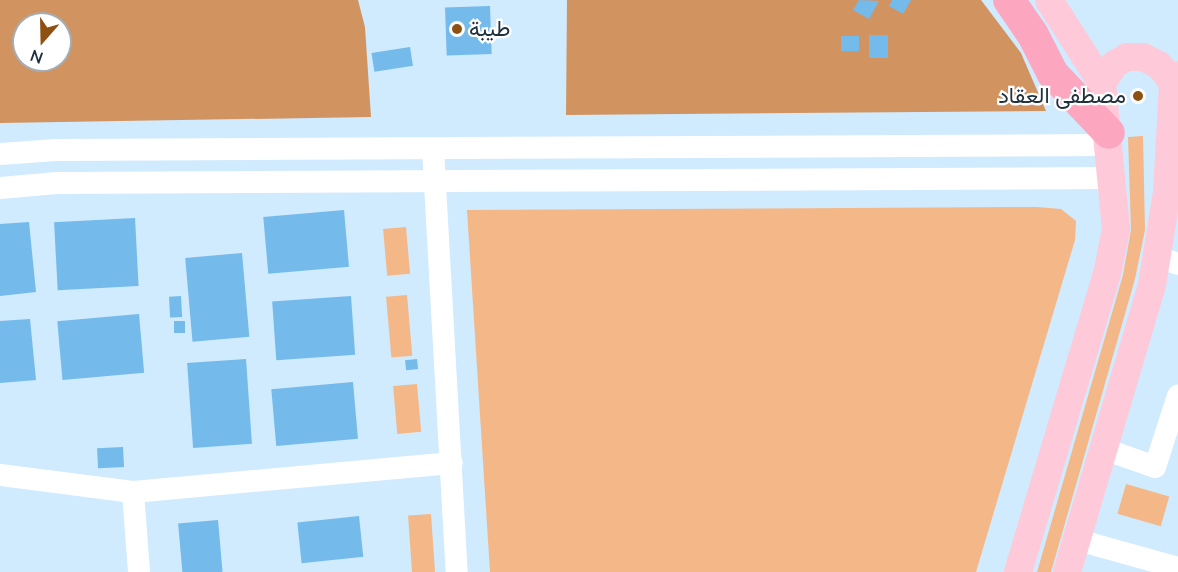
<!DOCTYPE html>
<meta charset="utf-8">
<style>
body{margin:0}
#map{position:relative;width:1178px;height:572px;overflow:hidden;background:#d0eafe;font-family:Mulish,Vazirmatn,sans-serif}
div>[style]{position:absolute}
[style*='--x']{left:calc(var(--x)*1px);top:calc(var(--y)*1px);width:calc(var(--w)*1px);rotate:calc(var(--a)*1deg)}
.green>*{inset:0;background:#f4b888;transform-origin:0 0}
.forest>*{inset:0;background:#d19461}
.building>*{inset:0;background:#74baeb;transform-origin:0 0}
.minor>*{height:22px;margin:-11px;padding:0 11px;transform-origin:11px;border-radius:11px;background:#fff}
.major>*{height:28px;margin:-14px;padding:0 14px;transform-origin:14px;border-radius:14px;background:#fecad9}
.highway>*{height:32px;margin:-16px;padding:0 16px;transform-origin:16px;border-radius:16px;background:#fda6c0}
.dots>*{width:16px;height:16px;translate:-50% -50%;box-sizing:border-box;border:3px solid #fff;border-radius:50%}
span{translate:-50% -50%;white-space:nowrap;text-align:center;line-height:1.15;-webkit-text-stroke:4.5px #fff;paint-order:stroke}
.poi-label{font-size:22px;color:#20313e}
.left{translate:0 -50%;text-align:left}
.right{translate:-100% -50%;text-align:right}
.north{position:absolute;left:12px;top:12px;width:60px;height:60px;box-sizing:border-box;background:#fff;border:2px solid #a6adb2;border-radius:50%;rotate:200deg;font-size:16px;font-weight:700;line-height:24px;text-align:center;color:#20313e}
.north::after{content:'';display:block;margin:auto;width:21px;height:27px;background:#8e5112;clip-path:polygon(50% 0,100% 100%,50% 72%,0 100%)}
</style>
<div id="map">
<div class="green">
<i style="clip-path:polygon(1143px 136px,1145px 230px,1135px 279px,1051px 572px,1037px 572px,1123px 275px,1131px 230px,1128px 137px)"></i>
<i style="clip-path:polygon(1037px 207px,1061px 209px,1076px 221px,1075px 240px,976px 572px,490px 572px,467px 210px)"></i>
<i style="left:406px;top:227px;width:47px;height:23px;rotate:85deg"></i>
<i style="left:407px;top:295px;width:61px;height:21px;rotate:85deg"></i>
<i style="left:417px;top:384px;width:48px;height:24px;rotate:85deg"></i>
<i style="left:1126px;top:484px;width:45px;height:31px;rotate:16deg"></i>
<i style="left:431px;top:514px;width:58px;height:23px;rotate:86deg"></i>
</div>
<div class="forest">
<i style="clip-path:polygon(evenodd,0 0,358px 0,365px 27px,371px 117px,0 123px,0 0,24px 24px,60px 24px,60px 60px,24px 60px,24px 24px)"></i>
<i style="clip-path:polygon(567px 0,981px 0,1021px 53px,1046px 111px,566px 115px)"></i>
</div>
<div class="building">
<i style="clip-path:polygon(859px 0,879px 1px,869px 19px,853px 10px)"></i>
<i style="clip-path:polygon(892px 0,911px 0,903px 14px,889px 6px)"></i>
<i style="left:490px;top:6px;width:48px;height:45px;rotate:88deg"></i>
<i style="left:869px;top:35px;width:19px;height:23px"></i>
<i style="left:841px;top:36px;width:18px;height:15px"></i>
<i style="left:410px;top:47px;width:19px;height:39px;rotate:81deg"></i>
<i style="left:344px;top:210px;width:57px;height:81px;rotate:85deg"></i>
<i style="left:135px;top:218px;width:68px;height:81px;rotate:87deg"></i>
<i style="clip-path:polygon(29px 222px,36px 292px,0 296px,0 224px)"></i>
<i style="left:242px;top:253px;width:84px;height:57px;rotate:85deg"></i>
<i style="left:181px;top:296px;width:21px;height:12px;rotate:87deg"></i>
<i style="left:351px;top:296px;width:59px;height:79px;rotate:86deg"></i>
<i style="left:139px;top:314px;width:59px;height:82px;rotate:85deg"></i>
<i style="clip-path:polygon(30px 319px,36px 380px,0 383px,0 321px)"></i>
<i style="left:185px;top:321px;width:12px;height:11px;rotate:90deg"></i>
<i style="left:246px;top:359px;width:85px;height:59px;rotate:86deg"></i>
<i style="left:417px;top:359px;width:10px;height:12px;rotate:84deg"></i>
<i style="left:353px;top:382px;width:57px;height:82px;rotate:85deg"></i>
<i style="left:123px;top:447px;width:20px;height:26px;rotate:87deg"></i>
<i style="left:359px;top:516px;width:41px;height:62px;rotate:84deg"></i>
<i style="left:218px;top:520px;width:52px;height:40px;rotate:85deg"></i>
</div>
<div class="minor">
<i style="--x:433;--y:149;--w:424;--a:86.8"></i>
<i style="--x:0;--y:154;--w:56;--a:-4.1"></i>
<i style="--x:56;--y:150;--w:1054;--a:-0.27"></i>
<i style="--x:0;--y:188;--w:57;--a:-5"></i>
<i style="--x:57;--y:183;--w:1055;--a:-0.27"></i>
<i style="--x:1157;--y:257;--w:22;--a:18"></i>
<i style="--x:1104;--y:449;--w:54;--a:19.4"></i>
<i style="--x:1155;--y:467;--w:75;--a:-72.1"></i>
<i style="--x:0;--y:475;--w:134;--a:7.3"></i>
<i style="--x:1078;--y:540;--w:104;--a:15.6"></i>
<i style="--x:139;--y:572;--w:80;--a:-94.3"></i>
<i style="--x:133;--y:492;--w:320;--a:-5.2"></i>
</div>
<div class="major">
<i style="--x:1102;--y:83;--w:23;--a:-56"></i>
<i style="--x:1115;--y:64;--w:14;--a:-30"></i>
<i style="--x:1127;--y:57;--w:16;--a:0"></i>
<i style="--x:1143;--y:57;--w:18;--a:27"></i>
<i style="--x:1159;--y:65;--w:23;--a:52"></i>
<i style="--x:1018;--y:572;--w:315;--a:-73.4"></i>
<i style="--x:1108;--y:270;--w:42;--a:-79"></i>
<i style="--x:1116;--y:229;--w:147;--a:-95.5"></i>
<i style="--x:1102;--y:83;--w:98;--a:-122.6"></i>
<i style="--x:1067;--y:572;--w:299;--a:-73.5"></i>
<i style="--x:1152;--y:285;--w:94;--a:-80.8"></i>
<i style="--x:1167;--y:192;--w:109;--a:-86.8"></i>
<i style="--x:1173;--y:83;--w:9;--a:-58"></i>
</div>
<div class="highway">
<i style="--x:1009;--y:0;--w:42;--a:55.6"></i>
<i style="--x:1033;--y:35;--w:44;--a:62.9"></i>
<i style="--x:1053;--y:74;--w:81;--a:46.5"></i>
</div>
<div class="dots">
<i style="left:457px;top:29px;background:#8e5112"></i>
<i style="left:1138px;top:96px;background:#8e5112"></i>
</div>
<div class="poi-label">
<span class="left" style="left:469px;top:29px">طيبة</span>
<span class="right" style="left:1126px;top:96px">مصطفى العقاد</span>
</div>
<div class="north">N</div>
</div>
